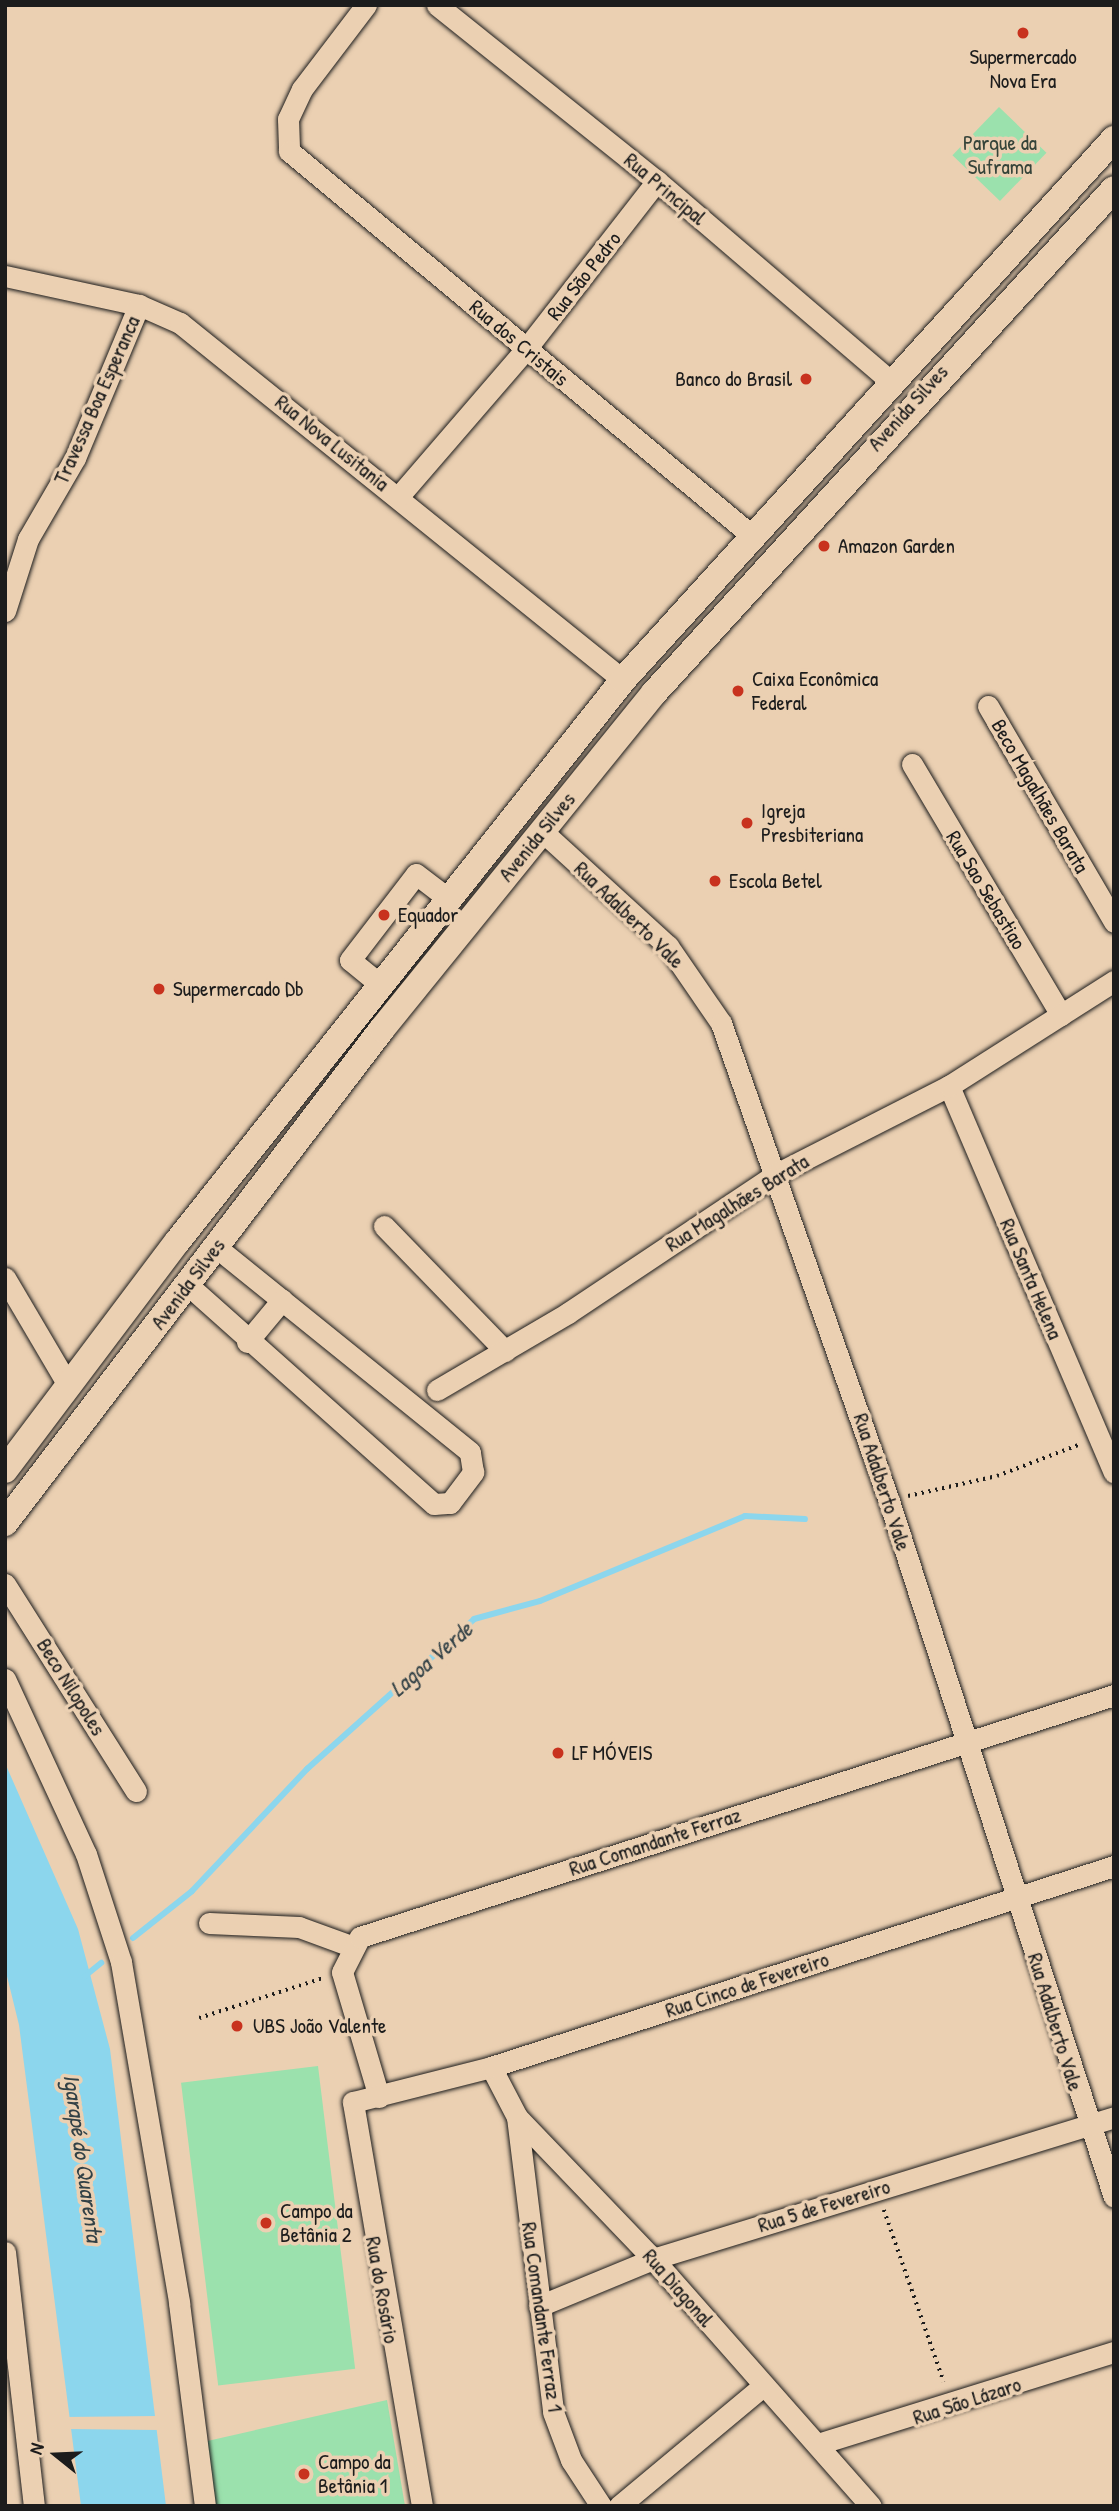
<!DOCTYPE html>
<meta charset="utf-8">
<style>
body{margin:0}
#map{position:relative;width:1119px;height:2511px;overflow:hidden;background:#ebd0b2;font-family:"Patrick Hand",sans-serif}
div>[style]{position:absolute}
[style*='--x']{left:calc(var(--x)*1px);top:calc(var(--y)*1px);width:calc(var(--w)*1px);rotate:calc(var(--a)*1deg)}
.green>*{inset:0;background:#9be1ad;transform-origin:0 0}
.water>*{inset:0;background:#8cd6ed}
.pier>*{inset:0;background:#ebd0b2}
.stream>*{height:6px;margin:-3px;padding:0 3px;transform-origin:3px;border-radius:3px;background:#8cd6ed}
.path>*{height:3.5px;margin-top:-1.75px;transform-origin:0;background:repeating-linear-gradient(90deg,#1c1c1c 0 2px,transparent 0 7px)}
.roads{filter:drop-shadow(0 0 2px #1c1c1c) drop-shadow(0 0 2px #1c1c1c)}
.minor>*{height:21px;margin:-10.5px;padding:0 10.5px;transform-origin:10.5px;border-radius:10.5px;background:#ebd0b2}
.major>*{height:26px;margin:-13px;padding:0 13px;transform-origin:13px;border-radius:13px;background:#ebd0b2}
.dots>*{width:19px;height:19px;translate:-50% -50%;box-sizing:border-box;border:4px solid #ebd0b2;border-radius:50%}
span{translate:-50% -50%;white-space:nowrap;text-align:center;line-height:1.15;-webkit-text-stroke:7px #ebd0b2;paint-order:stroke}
.poi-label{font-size:21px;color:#1c1c1c}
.right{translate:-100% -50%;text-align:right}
.left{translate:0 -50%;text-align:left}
.park-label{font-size:21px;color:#354339}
.street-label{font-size:21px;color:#1c1c1c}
.water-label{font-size:23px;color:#324146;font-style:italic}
.frame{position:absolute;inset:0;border:7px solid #1c1c1c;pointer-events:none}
.north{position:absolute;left:21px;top:2420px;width:70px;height:70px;-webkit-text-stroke:5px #ebd0b2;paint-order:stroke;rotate:288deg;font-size:19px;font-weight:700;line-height:28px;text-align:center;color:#1c1c1c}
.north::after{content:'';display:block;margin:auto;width:24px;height:32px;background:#1c1c1c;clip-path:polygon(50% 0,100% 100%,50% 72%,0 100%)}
</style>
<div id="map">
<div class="green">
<i style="left:999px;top:107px;width:66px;height:67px;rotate:44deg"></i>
<i style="left:318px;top:2066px;width:305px;height:138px;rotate:83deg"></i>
<i style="clip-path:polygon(387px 2400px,405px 2506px,213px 2506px,203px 2442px)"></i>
</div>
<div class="water">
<i style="clip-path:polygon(5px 1763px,78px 1929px,110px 2049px,166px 2506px,81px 2506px,19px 2025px,5px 1968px)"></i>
</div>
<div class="pier">
<i style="clip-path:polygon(157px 2416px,159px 2430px,67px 2429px,65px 2417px)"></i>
</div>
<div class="stream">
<i style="--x:133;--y:1938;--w:75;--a:-38.5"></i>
<i style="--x:192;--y:1891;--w:168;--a:-46.7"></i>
<i style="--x:307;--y:1769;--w:224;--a:-41.9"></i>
<i style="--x:474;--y:1619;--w:68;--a:-15.3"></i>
<i style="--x:540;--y:1601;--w:222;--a:-22.5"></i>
<i style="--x:745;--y:1516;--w:60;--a:2.9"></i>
<i style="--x:85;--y:1976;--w:21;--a:-39"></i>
</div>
<div class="path">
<i style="--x:908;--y:1496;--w:91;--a:-12.7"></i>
<i style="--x:997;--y:1476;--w:90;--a:-20.9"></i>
<i style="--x:199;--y:2018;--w:130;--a:-17.9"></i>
<i style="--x:884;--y:2210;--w:182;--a:70.8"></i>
</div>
<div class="roads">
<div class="minor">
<i style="--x:366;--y:5;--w:106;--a:127.3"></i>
<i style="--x:302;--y:89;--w:33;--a:115"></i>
<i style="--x:288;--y:119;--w:32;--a:88"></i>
<i style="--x:289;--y:151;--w:599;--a:39.72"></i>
<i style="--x:437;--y:5;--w:282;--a:38.7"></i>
<i style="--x:657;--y:181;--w:306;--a:40.6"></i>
<i style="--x:5;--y:276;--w:137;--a:12.2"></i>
<i style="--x:139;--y:305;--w:45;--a:23.7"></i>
<i style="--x:180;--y:323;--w:569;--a:38.86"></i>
<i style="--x:399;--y:496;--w:194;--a:-49.2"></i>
<i style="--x:526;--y:349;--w:213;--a:-52.1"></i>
<i style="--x:5;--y:611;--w:76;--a:-72.3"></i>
<i style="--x:28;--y:539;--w:94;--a:-59.9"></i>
<i style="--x:75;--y:458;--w:166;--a:-67.3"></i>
<i style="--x:988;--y:706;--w:250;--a:59.7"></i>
<i style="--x:912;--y:764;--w:292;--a:59.3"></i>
<i style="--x:542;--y:831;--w:171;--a:42.4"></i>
<i style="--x:668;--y:946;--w:93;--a:55.5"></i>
<i style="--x:721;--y:1023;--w:507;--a:70.64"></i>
<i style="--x:889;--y:1501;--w:731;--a:72.09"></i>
<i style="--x:382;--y:986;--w:41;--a:-140.9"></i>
<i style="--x:350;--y:960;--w:108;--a:-52.5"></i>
<i style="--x:416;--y:874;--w:43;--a:37.4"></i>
<i style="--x:949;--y:1086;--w:420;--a:66.9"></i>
<i style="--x:384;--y:1226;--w:174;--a:45.9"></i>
<i style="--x:5;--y:1278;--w:124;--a:59.5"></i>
<i style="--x:188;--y:1285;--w:329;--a:41.7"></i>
<i style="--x:434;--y:1504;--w:16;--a:-4"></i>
<i style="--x:450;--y:1503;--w:39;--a:-53"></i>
<i style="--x:473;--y:1472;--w:20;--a:-99"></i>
<i style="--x:470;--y:1452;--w:326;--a:-141.1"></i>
<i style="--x:247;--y:1342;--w:55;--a:-50.2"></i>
<i style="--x:437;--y:1390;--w:152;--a:-30.4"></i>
<i style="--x:568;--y:1313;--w:252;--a:-33.7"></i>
<i style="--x:778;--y:1173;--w:192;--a:-27"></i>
<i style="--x:949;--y:1086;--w:196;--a:-32.5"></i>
<i style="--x:5;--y:1584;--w:245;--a:57.7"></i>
<i style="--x:5;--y:1679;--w:193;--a:65.2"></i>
<i style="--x:86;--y:1854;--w:114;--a:72"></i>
<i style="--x:121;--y:1962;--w:346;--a:80.3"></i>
<i style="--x:179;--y:2303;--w:205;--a:82.7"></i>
<i style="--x:209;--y:1923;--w:90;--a:2.5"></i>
<i style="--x:299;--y:1927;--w:55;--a:20.1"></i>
<i style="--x:491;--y:2067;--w:56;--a:62.5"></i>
<i style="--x:517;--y:2117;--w:197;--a:46.2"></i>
<i style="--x:653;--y:2259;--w:329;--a:48.6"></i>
<i style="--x:379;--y:2097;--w:130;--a:-106.5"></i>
<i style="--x:342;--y:1972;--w:39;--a:-63"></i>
<i style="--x:360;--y:1937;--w:792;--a:-17.79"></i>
<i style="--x:517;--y:2117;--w:297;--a:83"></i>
<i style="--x:553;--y:2412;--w:51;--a:69.4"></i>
<i style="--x:571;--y:2460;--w:55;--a:56.9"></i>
<i style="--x:5;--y:2252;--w:256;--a:83.5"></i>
<i style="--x:539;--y:2306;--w:123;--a:-22.4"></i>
<i style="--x:653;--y:2259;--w:482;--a:-17.1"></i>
<i style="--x:818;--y:2444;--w:310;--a:-17.3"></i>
<i style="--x:422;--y:2506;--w:410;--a:-99.7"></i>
<i style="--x:353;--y:2102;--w:142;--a:-14.2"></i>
<i style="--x:491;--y:2067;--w:655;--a:-17.88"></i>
<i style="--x:619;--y:2506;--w:187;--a:-39.8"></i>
</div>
<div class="major">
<i style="--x:5;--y:1470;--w:286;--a:-53"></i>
<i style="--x:177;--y:1242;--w:717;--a:-51.56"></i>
<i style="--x:623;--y:680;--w:731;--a:-47.77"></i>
<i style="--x:5;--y:1523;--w:621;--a:-52.65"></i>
<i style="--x:382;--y:1029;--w:432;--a:-51"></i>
<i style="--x:654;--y:693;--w:682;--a:-47.61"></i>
</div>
</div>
<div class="dots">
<i style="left:1023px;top:33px;background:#c8321e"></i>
<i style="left:806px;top:379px;background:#c8321e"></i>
<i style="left:824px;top:546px;background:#c8321e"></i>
<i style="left:738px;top:691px;background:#c8321e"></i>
<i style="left:747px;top:823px;background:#c8321e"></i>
<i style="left:715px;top:881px;background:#c8321e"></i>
<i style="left:384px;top:915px;background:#c8321e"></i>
<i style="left:159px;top:989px;background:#c8321e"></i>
<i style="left:558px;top:1753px;background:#c8321e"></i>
<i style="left:237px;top:2026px;background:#c8321e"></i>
<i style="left:266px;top:2223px;background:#c8321e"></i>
<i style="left:304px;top:2474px;background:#c8321e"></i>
</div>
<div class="poi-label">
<span style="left:1023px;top:69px">Supermercado<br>Nova Era</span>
<span class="right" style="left:792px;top:379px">Banco do Brasil</span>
<span class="left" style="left:838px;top:546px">Amazon Garden</span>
<span class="left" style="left:752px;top:691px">Caixa Econômica<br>Federal</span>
<span class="left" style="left:761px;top:823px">Igreja<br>Presbiteriana</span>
<span class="left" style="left:729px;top:881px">Escola Betel</span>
<span class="left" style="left:398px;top:915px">Equador</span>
<span class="left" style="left:173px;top:989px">Supermercado Db</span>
<span class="left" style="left:572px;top:1753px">LF MÓVEIS</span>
<span class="left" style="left:253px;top:2026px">UBS João Valente</span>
<span class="left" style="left:280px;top:2223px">Campo da<br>Betânia 2</span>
<span class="left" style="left:318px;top:2474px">Campo da<br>Betânia 1</span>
</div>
<div class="park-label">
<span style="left:1000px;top:155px">Parque da<br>Suframa</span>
</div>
<div class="street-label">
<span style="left:665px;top:189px;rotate:40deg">Rua Principal</span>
<span style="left:584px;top:276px;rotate:-52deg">Rua São Pedro</span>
<span style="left:519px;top:343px;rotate:40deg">Rua dos Cristais</span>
<span style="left:97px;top:400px;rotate:-66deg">Travessa Boa Esperanca</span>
<span style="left:908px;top:408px;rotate:-48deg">Avenida Silves</span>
<span style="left:332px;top:443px;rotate:39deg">Rua Nova Lusitania</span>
<span style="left:1040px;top:796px;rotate:60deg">Beco Magalhães Barata</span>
<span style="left:537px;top:837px;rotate:-51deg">Avenida Silves</span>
<span style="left:986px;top:890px;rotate:59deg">Rua Sao Sebastiao</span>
<span style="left:629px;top:915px;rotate:44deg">Rua Adalberto Vale</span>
<span style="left:737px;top:1203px;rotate:-32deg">Rua Magalhães Barata</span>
<span style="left:1031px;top:1279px;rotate:67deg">Rua Santa Helena</span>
<span style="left:188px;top:1284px;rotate:-53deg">Avenida Silves</span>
<span style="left:882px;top:1482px;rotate:72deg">Rua Adalberto Vale</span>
<span style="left:71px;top:1687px;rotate:58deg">Beco Nilopoles</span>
<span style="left:655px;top:1842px;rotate:-18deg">Rua Comandante Ferraz</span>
<span style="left:747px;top:1985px;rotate:-18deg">Rua Cinco de Fevereiro</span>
<span style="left:1055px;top:2022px;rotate:73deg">Rua Adalberto Vale</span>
<span style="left:824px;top:2206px;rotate:-17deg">Rua 5 de Fevereiro</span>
<span style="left:678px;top:2288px;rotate:49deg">Rua Diagonal</span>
<span style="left:382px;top:2290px;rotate:80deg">Rua do Rosário</span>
<span style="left:542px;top:2317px;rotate:82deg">Rua Comandante Ferraz 1</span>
<span style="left:967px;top:2401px;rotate:-18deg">Rua São Lázaro</span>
</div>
<div class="water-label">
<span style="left:431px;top:1659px;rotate:-41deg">Lagoa Verde</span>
<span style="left:83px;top:2158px;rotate:82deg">Igarapé do Quarenta</span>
</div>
<div class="frame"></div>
<div class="north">N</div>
</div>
